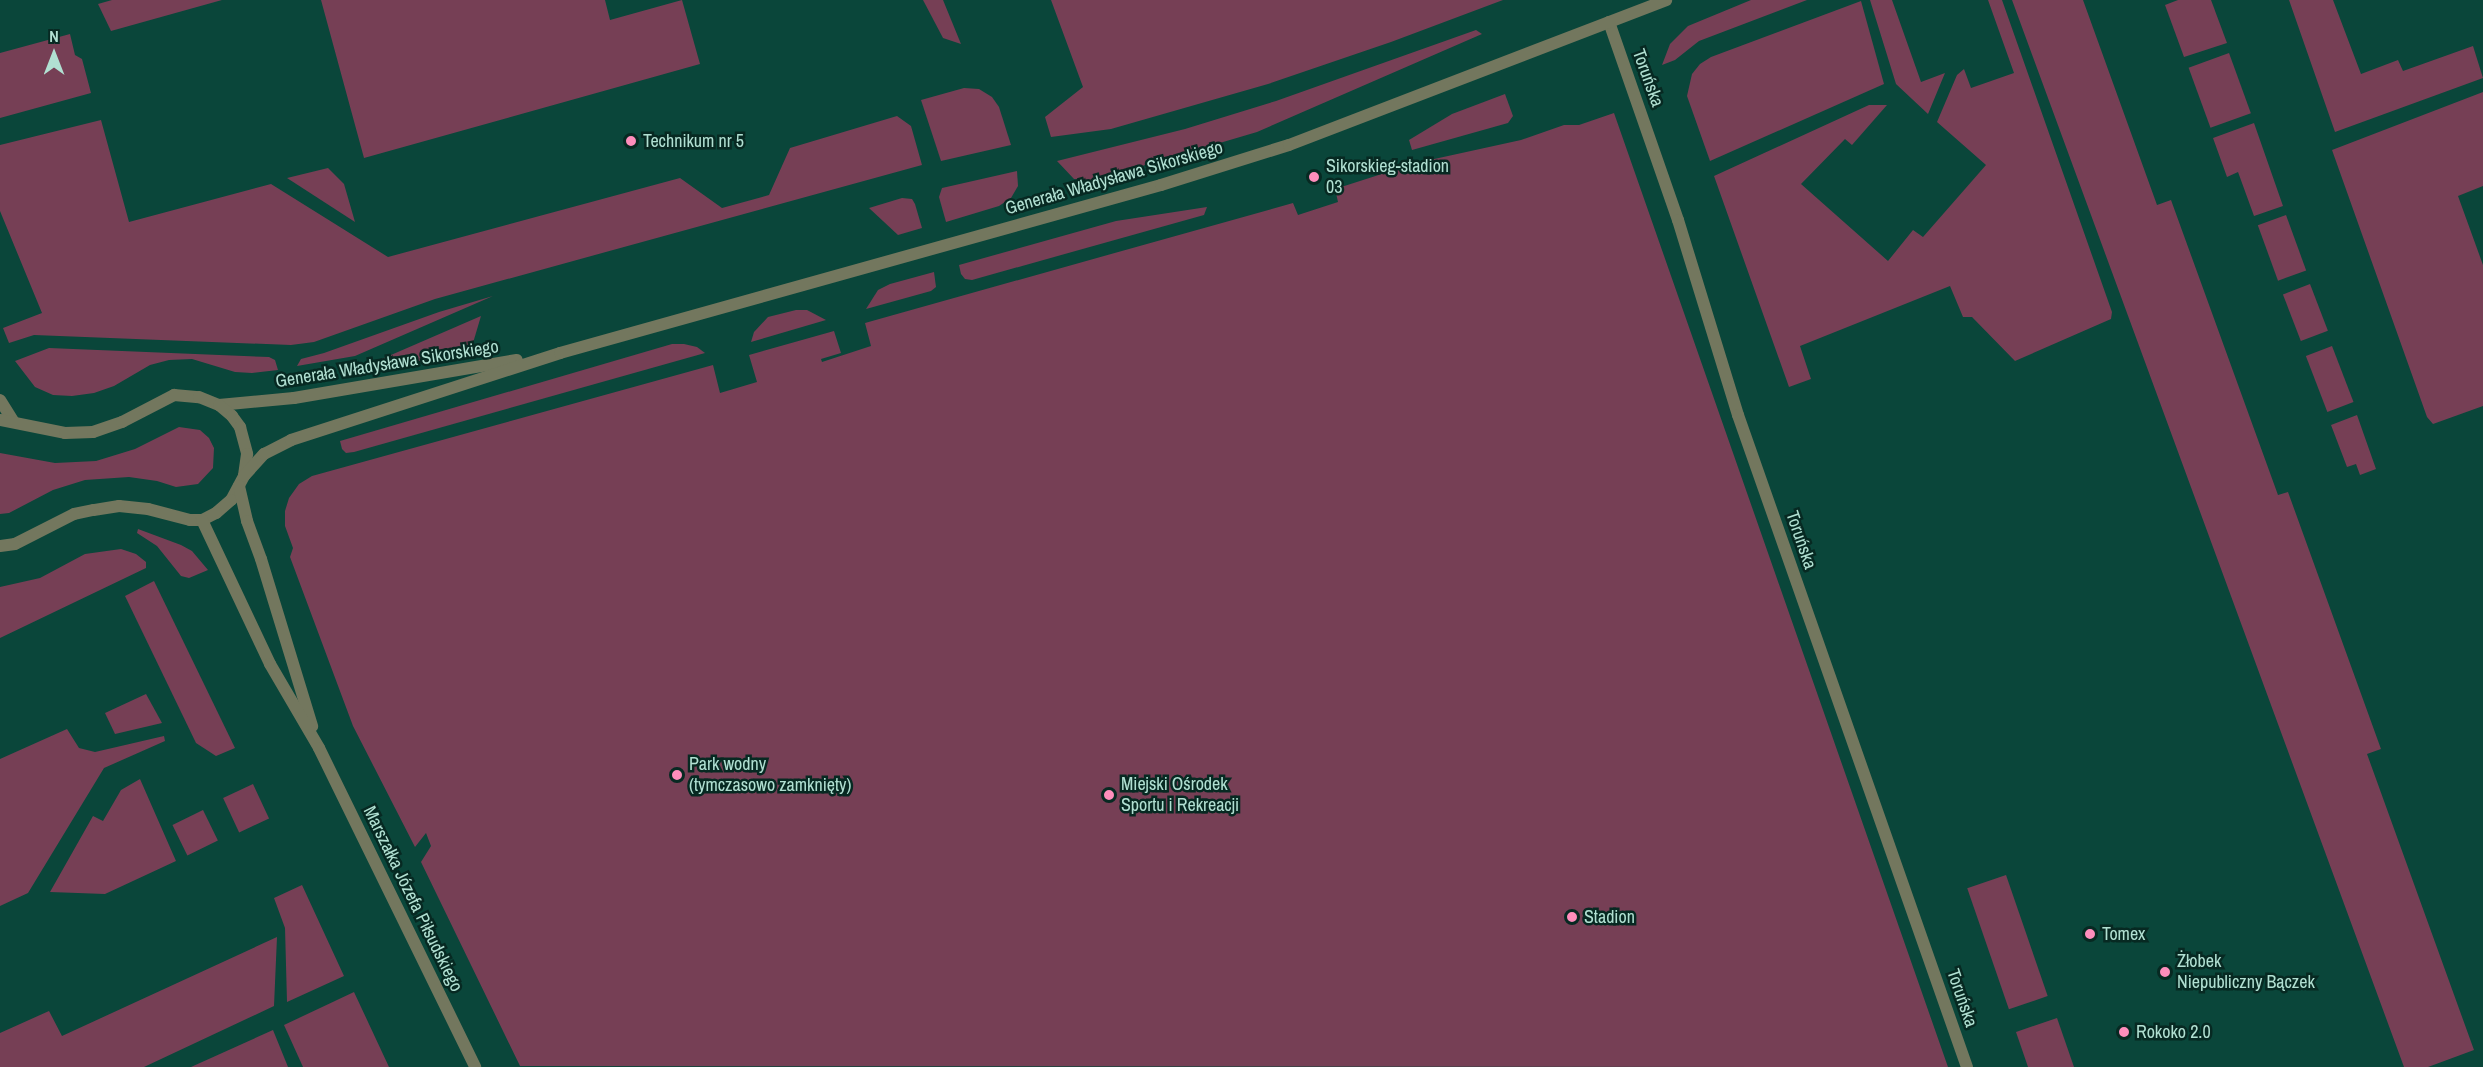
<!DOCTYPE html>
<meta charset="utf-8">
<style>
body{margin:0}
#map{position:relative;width:2483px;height:1067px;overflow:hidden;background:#0a463a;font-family:"Archivo Narrow",sans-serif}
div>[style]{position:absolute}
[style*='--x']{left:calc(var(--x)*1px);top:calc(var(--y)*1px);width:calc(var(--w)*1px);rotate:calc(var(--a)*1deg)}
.green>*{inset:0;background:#763f55;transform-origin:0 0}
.minor>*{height:12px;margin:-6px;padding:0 6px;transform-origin:6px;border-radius:6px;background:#73775e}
.tertiary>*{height:12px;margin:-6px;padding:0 6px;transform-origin:6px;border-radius:6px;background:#73775e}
.dots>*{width:16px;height:16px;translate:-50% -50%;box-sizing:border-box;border:3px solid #072922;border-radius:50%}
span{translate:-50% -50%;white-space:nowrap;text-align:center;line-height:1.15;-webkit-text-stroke:5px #072922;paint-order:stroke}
.street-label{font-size:18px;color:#b1e0d2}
.poi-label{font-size:18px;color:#b1e0d2}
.left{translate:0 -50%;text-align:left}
.north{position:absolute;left:24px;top:24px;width:60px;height:60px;-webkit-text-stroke:4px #072922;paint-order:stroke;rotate:0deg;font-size:16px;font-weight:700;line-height:24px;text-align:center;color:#b1e0d2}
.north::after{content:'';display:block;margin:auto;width:21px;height:27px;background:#b1e0d2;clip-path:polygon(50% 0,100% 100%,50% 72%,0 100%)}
</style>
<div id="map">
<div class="green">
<i style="clip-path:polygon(112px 0,222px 0,111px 31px,98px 4px)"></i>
<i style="clip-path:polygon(321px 0,605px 0,610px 20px,682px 0,700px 64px,364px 158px)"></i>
<i style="clip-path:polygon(923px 0,943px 0,961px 44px,943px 38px)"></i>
<i style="clip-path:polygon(1051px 0,1503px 0,1391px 42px,1268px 84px,1111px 129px,1051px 137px,1045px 117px,1083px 87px)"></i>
<i style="clip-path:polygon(1751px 0,1807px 0,1699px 41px,1675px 60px,1662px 65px,1670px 44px,1688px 26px)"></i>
<i style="clip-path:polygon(1870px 0,1892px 0,1921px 82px,1945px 73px,1928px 114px,1896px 84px)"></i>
<i style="clip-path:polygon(1988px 0,2002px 0,2112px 312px,2111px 319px,2015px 361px,1972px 317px,1963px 317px,1950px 286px,1800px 346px,1811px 379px,1789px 387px,1714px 176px,1869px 105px,1887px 105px,1852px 145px,1845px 139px,1801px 184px,1888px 261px,1913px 230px,1923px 237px,1986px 165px,1937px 122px,1957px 75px,1964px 69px,1971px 88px,2014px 73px)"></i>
<i style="clip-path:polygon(2012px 0,2083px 0,2157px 205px,2171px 200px,2278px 495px,2288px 492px,2381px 749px,2367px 754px,2474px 1050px,2428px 1067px,2404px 1067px)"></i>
<i style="clip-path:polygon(2178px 0,2211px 0,2227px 43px,2184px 57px,2165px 5px)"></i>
<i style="clip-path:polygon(2289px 0,2333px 0,2361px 74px,2398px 60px,2403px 71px,2473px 46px,2483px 78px,2335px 132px)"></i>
<i style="clip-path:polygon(1861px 1px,1884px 84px,1710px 161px,1687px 96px,1692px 74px,1700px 64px,1711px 57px)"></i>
<i style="clip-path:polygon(1476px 30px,1482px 34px,1257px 132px,1091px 181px,1074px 179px,1057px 161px,1185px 129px,1276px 101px)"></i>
<i style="clip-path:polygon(70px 34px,75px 55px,82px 59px,91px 93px,0 118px,0 53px)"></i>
<i style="left:2229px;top:53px;width:64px;height:43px;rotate:70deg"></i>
<i style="clip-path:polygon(964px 88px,979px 89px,992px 97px,999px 107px,1011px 145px,941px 161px,921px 100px)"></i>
<i style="clip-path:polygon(2483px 92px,2483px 186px,2458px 196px,2483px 265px,2483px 406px,2433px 424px,2427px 417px,2332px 150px)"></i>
<i style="clip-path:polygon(1505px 94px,1513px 116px,1508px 123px,1412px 150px,1409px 140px,1452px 114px)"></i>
<i style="clip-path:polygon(1614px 113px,1948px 1067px,520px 1066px,421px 862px,431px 846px,426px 833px,415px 847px,353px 726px,290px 557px,293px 548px,285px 526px,285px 511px,289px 498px,299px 484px,312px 476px,713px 365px,720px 393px,757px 382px,749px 355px,834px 331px,841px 353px,821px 359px,822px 362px,871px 346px,865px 323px,1293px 203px,1298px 215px,1338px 202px,1335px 189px,1416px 163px,1521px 140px,1564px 125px,1579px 125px)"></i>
<i style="clip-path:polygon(897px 116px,911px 126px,922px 165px,435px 299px,314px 342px,291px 345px,34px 335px,9px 343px,3px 328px,42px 313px,0 211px,0 145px,101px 120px,129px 222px,271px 184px,388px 257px,680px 178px,722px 208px,769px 195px,790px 148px)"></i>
<i style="clip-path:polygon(2254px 123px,2283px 206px,2254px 216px,2238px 172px,2227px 177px,2213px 138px)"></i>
<i style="clip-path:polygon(328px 168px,344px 184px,355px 222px,287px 178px)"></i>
<i style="clip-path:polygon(1017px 171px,1018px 186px,1011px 198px,999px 206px,946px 222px,939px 197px,942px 188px)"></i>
<i style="clip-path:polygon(902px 198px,912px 199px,915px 204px,922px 228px,898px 235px,869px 208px)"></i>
<i style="clip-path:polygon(1207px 207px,1204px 215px,972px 280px,965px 279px,961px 274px,959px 265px,1116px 221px)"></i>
<i style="left:2286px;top:215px;width:59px;height:30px;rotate:70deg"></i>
<i style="clip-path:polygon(934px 272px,936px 287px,931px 291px,866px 309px,878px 290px,890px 284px)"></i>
<i style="left:2310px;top:284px;width:50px;height:29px;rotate:69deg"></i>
<i style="clip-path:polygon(493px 296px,355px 356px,297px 366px,301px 359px,324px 353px,439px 312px)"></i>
<i style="clip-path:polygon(796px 310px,807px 310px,826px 320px,751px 342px,754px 332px,768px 317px)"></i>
<i style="clip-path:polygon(481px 316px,470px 353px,355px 373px,354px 371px)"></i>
<i style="clip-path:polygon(672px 344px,684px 344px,697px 347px,705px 353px,354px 452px,346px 453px,342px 449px,340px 441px)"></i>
<i style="left:2332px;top:346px;width:60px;height:28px;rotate:69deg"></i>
<i style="clip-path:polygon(49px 348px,269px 357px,275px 360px,278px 370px,252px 373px,235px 372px,192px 359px,169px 360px,150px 365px,114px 386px,94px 393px,72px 396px,53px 395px,35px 387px,15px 361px)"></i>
<i style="clip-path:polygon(2357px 415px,2376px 469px,2360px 475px,2356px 464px,2347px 467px,2331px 425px)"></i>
<i style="clip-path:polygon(179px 427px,200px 430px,209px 438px,214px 448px,213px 468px,198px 484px,176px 487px,157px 481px,129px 477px,85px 480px,53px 490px,9px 513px,0 514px,0 453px,55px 463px,96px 461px,135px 449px)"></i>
<i style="clip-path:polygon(138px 529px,181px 545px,192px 551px,208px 570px,189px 578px,181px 576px,157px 546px,137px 533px)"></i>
<i style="clip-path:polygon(121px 549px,136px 554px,146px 562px,146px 568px,0 638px,0 587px,40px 578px,85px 554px)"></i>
<i style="clip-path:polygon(154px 581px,235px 748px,216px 756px,196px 743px,125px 596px)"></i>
<i style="clip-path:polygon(146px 694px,162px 723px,115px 734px,105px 713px)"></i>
<i style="clip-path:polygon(67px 729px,79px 748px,95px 752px,164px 736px,165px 741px,104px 768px,28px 893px,0 906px,0 759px)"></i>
<i style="clip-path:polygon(140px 779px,176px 861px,105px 894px,50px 892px,93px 816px,103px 821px,121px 790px)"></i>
<i style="left:253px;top:784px;width:38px;height:33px;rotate:65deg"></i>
<i style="left:203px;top:810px;width:34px;height:34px;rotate:64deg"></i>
<i style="left:2006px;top:875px;width:128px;height:41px;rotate:71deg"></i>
<i style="clip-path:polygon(302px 885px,344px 976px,287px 1002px,285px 928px,274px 898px)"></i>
<i style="clip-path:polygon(277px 937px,274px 1006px,144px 1067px,0 1067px,0 1033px,49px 1011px,62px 1036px)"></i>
<i style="clip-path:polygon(354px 992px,389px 1067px,303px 1067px,284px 1025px)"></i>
<i style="clip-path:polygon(2057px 1018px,2074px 1067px,2028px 1067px,2016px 1032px)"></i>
<i style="clip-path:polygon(273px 1030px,288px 1067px,191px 1067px)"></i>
</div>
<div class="minor">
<i style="--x:1609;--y:22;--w:210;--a:70.8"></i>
<i style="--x:1678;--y:220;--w:204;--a:72.9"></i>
<i style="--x:1738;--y:415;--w:691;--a:70.65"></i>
<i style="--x:0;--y:400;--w:25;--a:58"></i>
</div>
<div class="tertiary">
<i style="--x:219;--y:405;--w:75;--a:-5.3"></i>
<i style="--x:294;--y:398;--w:226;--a:-9.7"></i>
<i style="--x:0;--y:420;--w:66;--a:11.3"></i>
<i style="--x:65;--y:433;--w:28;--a:-2"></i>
<i style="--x:93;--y:432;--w:31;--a:-19"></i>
<i style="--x:122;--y:422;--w:59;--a:-27.4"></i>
<i style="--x:174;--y:395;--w:25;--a:5"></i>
<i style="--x:199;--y:397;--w:22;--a:22"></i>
<i style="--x:219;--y:405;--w:17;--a:40"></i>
<i style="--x:232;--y:416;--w:14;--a:54"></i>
<i style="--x:240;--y:427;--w:28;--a:75"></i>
<i style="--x:247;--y:454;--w:22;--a:98"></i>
<i style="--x:244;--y:476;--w:27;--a:118"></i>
<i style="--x:231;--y:500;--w:20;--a:139"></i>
<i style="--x:216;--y:513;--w:16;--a:153"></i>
<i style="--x:202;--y:520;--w:12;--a:180"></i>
<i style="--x:190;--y:520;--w:43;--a:-165.3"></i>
<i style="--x:148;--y:509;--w:29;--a:-174"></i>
<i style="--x:119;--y:506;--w:26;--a:171"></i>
<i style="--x:93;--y:510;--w:19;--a:168"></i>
<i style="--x:74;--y:514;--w:66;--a:153"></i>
<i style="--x:15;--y:544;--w:15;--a:172"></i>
<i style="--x:244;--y:476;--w:30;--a:-48"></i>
<i style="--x:264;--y:454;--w:30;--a:-27"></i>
<i style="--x:291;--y:440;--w:283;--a:-17.9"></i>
<i style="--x:560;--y:353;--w:624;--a:-15.62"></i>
<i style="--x:1161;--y:185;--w:134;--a:-17.4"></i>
<i style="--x:1289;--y:145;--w:404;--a:-21"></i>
<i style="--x:239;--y:486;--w:36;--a:77"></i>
<i style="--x:247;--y:521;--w:40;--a:69.8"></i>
<i style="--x:261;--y:559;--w:175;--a:73"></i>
<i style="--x:202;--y:520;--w:159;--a:64.7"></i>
<i style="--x:270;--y:664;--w:97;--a:59.7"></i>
<i style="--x:319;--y:748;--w:355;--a:63.9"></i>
</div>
<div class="dots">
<i style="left:631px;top:141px;background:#fe8ebc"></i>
<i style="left:1314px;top:177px;background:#fe8ebc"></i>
<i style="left:677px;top:775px;background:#fe8ebc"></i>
<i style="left:1109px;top:795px;background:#fe8ebc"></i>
<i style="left:1572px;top:917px;background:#fe8ebc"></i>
<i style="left:2090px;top:934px;background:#fe8ebc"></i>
<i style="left:2165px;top:972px;background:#fe8ebc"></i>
<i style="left:2124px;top:1032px;background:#fe8ebc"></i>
</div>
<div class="street-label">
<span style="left:1648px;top:78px;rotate:70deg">Toruńska</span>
<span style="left:1114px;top:178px;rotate:-16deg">Generała Władysława Sikorskiego</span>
<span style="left:387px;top:364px;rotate:-9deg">Generała Władysława Sikorskiego</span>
<span style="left:1801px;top:540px;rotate:71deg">Toruńska</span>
<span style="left:413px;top:899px;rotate:64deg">Marszałka Józefa Piłsudskiego</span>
<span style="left:1962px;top:998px;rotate:71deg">Toruńska</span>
</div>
<div class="poi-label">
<span class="left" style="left:643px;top:141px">Technikum nr 5</span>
<span class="left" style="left:1326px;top:177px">Sikorskieg-stadion<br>03</span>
<span class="left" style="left:689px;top:775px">Park wodny<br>(tymczasowo zamknięty)</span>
<span class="left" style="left:1121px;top:795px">Miejski Ośrodek<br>Sportu i Rekreacji</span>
<span class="left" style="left:1584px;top:917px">Stadion</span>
<span class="left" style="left:2102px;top:934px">Tomex</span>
<span class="left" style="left:2177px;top:972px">Żłobek<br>Niepubliczny Bączek</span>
<span class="left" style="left:2136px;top:1032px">Rokoko 2.0</span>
</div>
<div class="north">N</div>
</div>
